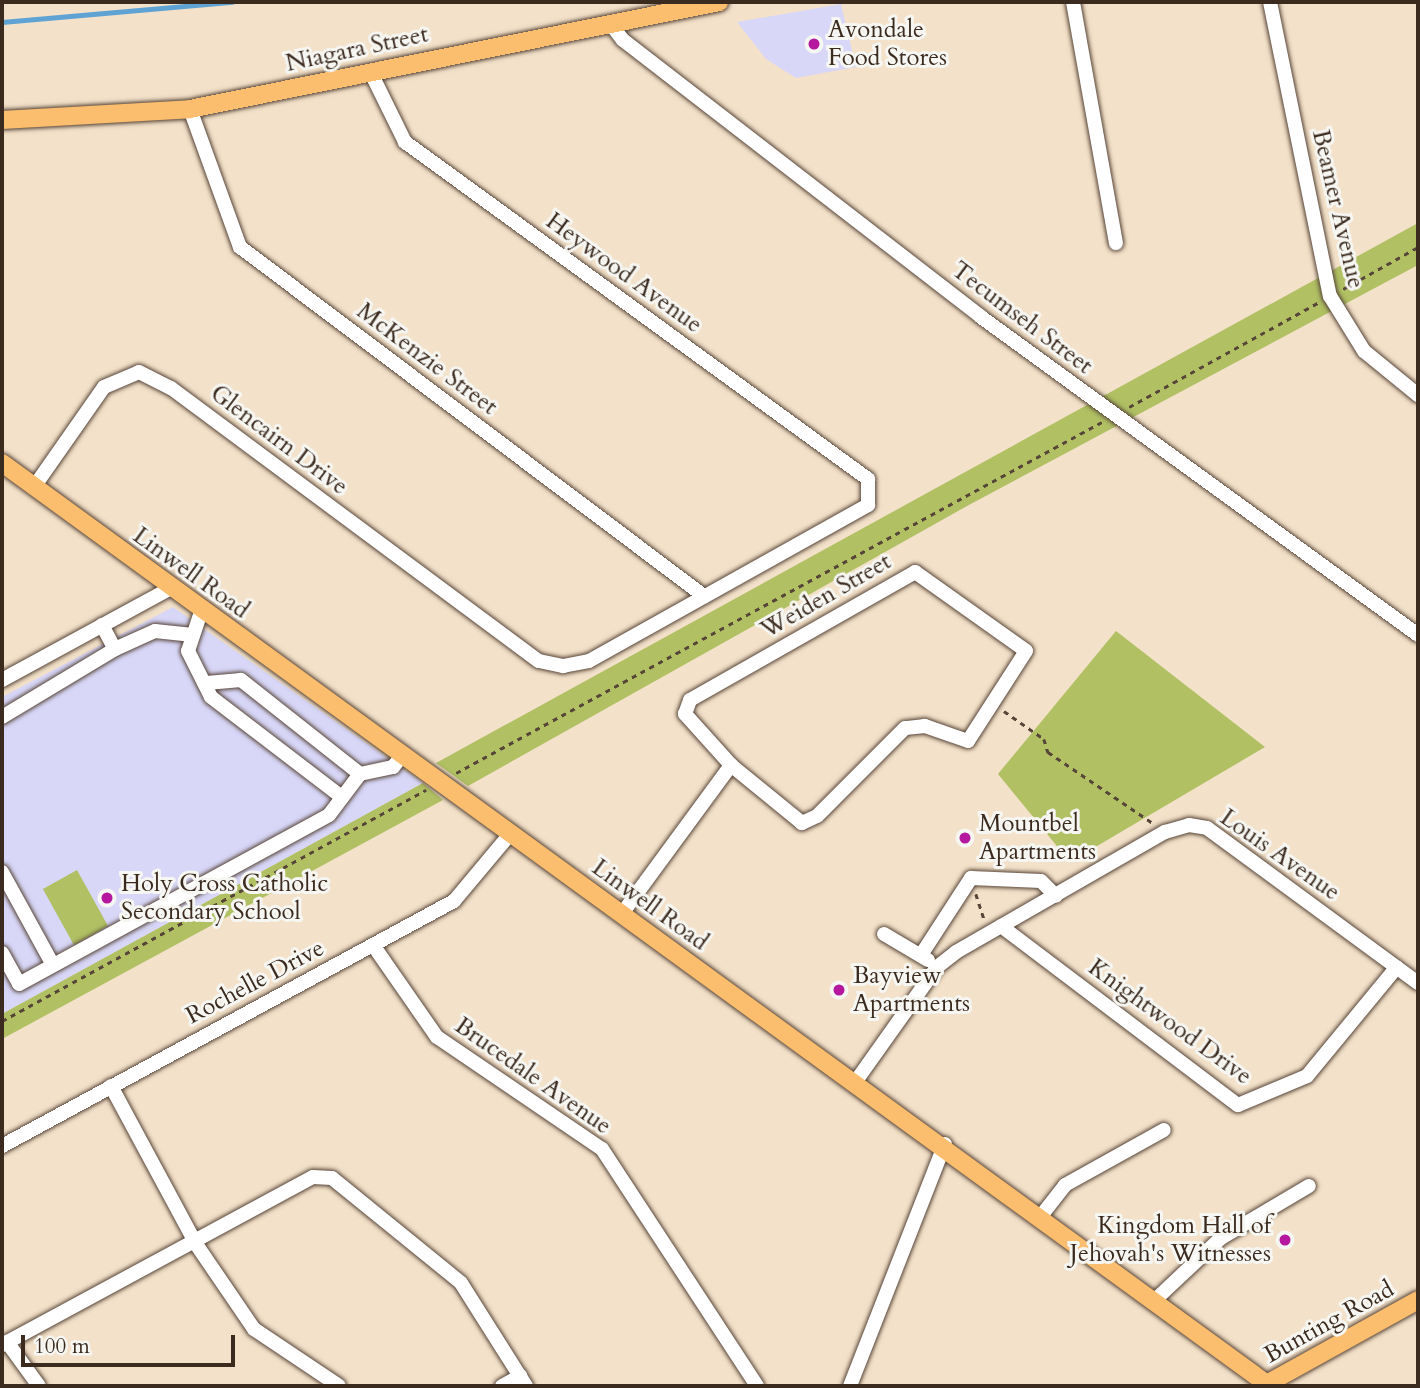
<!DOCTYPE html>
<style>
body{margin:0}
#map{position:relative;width:1420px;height:1388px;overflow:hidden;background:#f3e1c9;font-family:Cardo,serif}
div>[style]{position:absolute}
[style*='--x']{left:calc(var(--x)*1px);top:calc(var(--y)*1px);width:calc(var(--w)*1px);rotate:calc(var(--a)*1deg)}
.built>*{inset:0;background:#d8d7f8}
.green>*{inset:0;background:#b0c063;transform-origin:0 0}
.stream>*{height:4.5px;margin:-2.25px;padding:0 2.25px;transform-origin:2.25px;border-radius:2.25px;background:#5fa3d4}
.path>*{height:2.5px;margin-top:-1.25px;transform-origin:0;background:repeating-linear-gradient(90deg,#574538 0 5px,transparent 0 10px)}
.roads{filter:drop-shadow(0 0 2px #574538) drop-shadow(0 0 2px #574538)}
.minor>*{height:14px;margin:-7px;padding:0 7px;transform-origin:7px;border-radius:7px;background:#fff}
.major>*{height:18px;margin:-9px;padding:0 9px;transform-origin:9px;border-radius:9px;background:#fbbd6e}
.dots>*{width:19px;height:19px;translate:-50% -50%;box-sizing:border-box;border:4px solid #f6f6f2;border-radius:50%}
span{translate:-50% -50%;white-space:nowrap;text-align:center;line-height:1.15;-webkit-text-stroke:6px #f6f6f2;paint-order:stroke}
.poi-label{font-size:24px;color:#3b2a1e}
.left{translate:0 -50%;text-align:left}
.right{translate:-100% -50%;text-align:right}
.street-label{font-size:24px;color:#3b2a1e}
.frame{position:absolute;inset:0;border:4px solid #3b2a1e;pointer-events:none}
.scale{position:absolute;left:21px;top:1335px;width:214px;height:32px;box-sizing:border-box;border:4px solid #3b2a1e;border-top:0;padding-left:9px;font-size:21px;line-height:24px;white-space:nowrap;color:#3b2a1e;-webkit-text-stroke:5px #f6f6f2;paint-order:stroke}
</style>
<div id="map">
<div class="built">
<i style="clip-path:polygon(841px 4px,856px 67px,796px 78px,766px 59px,737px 22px)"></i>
<i style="clip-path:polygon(173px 607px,423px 783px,2px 1014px,2px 697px)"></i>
</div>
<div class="green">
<i style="clip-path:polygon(1418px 223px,1418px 265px,967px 506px,468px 786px,436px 763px)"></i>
<i style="clip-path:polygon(1116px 631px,1265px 747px,1070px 862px,998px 774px)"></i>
<i style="clip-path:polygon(423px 783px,443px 800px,2px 1039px,2px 1014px)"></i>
<i style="left:77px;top:870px;width:64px;height:39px;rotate:61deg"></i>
</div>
<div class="stream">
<i style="--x:2;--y:22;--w:231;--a:-5"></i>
</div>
<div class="path">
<i style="--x:1343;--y:289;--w:86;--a:-29.2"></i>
<i style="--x:1129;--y:407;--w:217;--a:-28.9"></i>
<i style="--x:1004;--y:711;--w:49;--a:35"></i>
<i style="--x:1044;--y:739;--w:14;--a:73"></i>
<i style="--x:1048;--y:752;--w:127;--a:34.1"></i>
<i style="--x:456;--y:773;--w:735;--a:-28.52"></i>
<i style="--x:976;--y:894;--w:28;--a:72"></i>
<i style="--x:2;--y:1021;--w:483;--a:-28.6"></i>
</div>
<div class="roads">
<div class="minor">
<i style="--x:1073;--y:2;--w:245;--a:79.9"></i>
<i style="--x:1270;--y:2;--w:300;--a:78.5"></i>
<i style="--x:1330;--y:296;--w:65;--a:58.3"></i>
<i style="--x:1364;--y:351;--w:70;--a:39.2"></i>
<i style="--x:610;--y:23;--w:21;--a:53"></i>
<i style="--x:623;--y:40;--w:453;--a:37.7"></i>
<i style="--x:981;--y:317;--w:540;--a:36.04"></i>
<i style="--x:190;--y:109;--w:147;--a:70.1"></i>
<i style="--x:240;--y:247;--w:581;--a:36.95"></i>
<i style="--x:34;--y:487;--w:122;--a:-55"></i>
<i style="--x:104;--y:387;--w:38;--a:-23"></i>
<i style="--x:139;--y:372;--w:36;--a:27"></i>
<i style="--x:171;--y:388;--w:458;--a:36.6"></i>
<i style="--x:539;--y:661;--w:25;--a:12"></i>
<i style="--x:563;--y:666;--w:26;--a:-11"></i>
<i style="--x:589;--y:661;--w:320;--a:-29.2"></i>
<i style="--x:868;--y:505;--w:26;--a:-90"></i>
<i style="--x:868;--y:479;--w:573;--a:-143.95"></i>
<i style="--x:405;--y:142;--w:79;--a:-116.2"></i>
<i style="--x:915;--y:572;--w:136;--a:35.4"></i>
<i style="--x:1026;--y:651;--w:107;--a:122.8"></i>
<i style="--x:968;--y:741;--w:46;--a:-160.8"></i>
<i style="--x:925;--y:726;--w:20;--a:174"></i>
<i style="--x:905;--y:728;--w:124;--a:135"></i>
<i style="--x:817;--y:816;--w:17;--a:155"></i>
<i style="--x:802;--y:823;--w:92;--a:-140.8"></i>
<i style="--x:731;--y:765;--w:69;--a:-132"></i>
<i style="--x:685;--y:714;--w:15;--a:-70"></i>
<i style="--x:690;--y:700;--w:259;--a:-29.6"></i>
<i style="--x:201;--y:612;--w:41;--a:108.4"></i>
<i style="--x:188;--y:651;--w:51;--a:63.4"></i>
<i style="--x:211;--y:697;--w:165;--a:37.4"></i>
<i style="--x:102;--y:625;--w:27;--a:62"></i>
<i style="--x:115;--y:649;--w:44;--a:-24.2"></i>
<i style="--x:155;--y:631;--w:38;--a:6"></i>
<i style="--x:2;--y:680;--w:190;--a:-28.6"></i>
<i style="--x:2;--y:717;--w:132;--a:-31"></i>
<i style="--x:360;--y:774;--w:34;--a:-12"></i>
<i style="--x:393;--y:767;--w:14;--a:-51"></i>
<i style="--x:2;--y:872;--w:106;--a:61.3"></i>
<i style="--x:621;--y:915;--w:186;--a:-53.7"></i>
<i style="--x:1001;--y:926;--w:297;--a:37.1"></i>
<i style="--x:1238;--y:1105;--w:75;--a:-22.8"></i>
<i style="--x:1307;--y:1076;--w:141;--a:-50.5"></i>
<i style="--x:884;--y:934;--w:51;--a:30.6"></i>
<i style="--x:373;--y:945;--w:112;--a:55.2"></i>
<i style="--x:437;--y:1037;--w:199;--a:34.2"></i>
<i style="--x:602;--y:1149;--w:283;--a:56.8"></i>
<i style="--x:2;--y:953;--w:35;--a:61"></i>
<i style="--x:19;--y:984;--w:353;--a:-28.6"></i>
<i style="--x:329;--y:815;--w:51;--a:-52.9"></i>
<i style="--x:360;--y:774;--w:152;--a:-141.7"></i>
<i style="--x:241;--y:680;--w:37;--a:175"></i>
<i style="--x:921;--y:955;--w:92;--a:-57"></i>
<i style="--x:971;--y:878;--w:70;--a:2.5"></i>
<i style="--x:1041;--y:881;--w:21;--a:45"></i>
<i style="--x:856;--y:1081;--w:140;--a:-54.6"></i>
<i style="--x:937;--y:967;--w:24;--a:-38"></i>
<i style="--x:956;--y:952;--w:241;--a:-29.9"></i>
<i style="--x:1165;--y:832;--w:25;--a:-16"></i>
<i style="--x:1189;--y:825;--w:18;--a:9"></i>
<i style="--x:1207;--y:828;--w:262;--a:36.3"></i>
<i style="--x:111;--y:1086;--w:179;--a:61.7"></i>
<i style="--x:196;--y:1244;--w:103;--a:55.7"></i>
<i style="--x:254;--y:1329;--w:102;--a:33.8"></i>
<i style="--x:2;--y:1146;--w:514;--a:-28.46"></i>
<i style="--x:454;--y:901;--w:87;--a:-50.1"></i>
<i style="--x:1041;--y:1216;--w:39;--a:-52"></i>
<i style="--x:1065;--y:1185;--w:113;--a:-29.1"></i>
<i style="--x:1155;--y:1300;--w:91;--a:-43.2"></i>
<i style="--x:1221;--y:1238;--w:102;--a:-30.6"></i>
<i style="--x:7;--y:1342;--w:54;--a:54"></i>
<i style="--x:2;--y:1345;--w:353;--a:-28.4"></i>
<i style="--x:313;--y:1177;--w:19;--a:3"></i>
<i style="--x:332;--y:1178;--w:166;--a:39.1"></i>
<i style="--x:461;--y:1283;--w:122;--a:57.7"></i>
<i style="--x:502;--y:1386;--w:21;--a:-29"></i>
<i style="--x:850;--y:1386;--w:260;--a:-68.6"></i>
</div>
<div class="major">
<i style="--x:2;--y:120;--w:188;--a:-3.3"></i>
<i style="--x:190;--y:109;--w:540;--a:-11.43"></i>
<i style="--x:2;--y:463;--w:1565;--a:36.06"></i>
<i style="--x:1263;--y:1386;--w:177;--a:-29"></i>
</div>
</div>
<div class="dots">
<i style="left:814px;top:44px;background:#b5179e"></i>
<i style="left:965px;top:838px;background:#b5179e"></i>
<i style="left:107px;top:898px;background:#b5179e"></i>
<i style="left:839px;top:990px;background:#b5179e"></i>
<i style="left:1285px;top:1240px;background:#b5179e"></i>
</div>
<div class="poi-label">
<span class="left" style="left:828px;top:44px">Avondale<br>Food Stores</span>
<span class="left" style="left:979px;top:838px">Mountbel<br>Apartments</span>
<span class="left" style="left:121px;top:898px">Holy Cross Catholic<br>Secondary School</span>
<span class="left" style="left:853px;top:990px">Bayview<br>Apartments</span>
<span class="right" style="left:1271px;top:1240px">Kingdom Hall of<br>Jehovah's Witnesses</span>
</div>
<div class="street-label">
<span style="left:357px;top:49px;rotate:-12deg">Niagara Street</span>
<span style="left:1338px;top:209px;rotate:77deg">Beamer Avenue</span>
<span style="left:624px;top:273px;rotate:36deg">Heywood Avenue</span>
<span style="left:1022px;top:318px;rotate:37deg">Tecumseh Street</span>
<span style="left:427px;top:359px;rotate:37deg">McKenzie Street</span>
<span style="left:279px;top:440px;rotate:37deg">Glencairn Drive</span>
<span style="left:191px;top:573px;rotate:36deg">Linwell Road</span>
<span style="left:826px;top:596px;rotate:-30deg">Weiden Street</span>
<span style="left:1280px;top:855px;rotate:35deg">Louis Avenue</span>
<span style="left:650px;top:905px;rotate:36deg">Linwell Road</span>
<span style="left:255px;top:982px;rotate:-28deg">Rochelle Drive</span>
<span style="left:1170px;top:1022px;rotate:36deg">Knightwood Drive</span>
<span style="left:533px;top:1076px;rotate:35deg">Brucedale Avenue</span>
<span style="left:1329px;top:1322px;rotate:-29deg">Bunting Road</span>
</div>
<div class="frame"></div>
<div class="scale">100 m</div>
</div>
